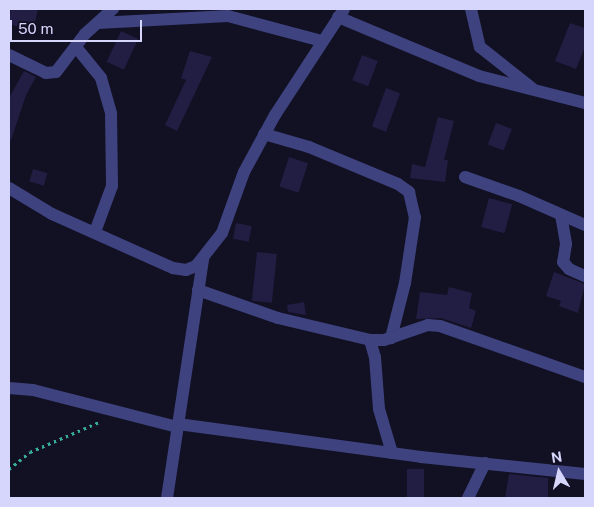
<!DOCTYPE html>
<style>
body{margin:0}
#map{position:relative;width:594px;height:507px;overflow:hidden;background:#121023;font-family:"Public Sans",sans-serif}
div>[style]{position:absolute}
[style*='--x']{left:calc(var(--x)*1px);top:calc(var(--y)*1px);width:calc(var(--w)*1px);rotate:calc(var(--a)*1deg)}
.building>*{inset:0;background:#221d43;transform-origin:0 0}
.path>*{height:3px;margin-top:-1.5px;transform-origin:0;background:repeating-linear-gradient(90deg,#37ae9c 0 2.5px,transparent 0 6.5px)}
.minor>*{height:12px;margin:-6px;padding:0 6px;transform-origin:6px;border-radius:6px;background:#3e427f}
span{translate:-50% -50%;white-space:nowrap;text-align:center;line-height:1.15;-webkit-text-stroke:4px #121023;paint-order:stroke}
.frame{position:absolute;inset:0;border:10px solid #d6d5fc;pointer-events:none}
.north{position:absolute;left:534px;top:447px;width:50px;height:50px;-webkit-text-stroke:4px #121023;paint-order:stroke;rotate:351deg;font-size:14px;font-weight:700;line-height:20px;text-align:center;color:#d6d5fc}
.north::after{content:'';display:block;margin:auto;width:18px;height:22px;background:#d6d5fc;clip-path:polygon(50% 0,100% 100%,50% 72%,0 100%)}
.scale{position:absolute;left:10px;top:20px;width:132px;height:22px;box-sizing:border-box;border:2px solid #d6d5fc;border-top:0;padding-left:6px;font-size:15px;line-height:18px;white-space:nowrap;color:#d6d5fc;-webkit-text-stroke:4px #121023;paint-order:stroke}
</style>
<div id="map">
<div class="building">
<i style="clip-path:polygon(11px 9px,38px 9px,33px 31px,9px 24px)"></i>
<i style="clip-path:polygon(570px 23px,585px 28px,585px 47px,576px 69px,555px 61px)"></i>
<i style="left:121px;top:31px;width:19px;height:34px;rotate:25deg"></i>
<i style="clip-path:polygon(190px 51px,212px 57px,177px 131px,165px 125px,186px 80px,181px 78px)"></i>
<i style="left:362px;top:55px;width:17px;height:27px;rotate:21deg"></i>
<i style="clip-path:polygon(24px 71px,36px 77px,26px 95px,11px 140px,9px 140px,9px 98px)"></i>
<i style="left:386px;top:88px;width:15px;height:41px;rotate:20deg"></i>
<i style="clip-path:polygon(438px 117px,454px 121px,444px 160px,448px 160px,445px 182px,410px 178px,412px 164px,425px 167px)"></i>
<i style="left:496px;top:123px;width:17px;height:23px;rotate:21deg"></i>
<i style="left:289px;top:157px;width:20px;height:31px;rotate:18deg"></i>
<i style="left:33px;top:169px;width:15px;height:13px;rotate:16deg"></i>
<i style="left:489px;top:198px;width:24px;height:30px;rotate:15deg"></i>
<i style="left:236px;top:223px;width:16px;height:16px;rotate:11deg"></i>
<i style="left:257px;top:252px;width:20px;height:49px;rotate:6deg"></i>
<i style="clip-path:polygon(554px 272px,585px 284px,578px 313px,559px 306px,561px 301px,546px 296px)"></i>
<i style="clip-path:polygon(449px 287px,472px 293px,469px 308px,476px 311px,471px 328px,441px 318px,416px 319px,420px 292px,447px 295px)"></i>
<i style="clip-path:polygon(304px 302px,306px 315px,288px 312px,287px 305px)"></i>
<i style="left:407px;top:469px;width:17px;height:29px"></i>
<i style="clip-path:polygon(509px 474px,548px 478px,548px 498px,505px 498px)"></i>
</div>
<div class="path">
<i style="--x:9;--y:469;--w:27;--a:-39"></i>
<i style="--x:30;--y:452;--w:75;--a:-23.5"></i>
</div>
<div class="minor">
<i style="--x:471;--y:9;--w:39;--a:77"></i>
<i style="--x:480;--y:47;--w:66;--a:38.3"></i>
<i style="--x:338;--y:17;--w:153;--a:22.7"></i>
<i style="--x:479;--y:76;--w:109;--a:14.3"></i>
<i style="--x:98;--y:23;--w:130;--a:-3.1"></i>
<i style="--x:228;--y:16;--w:97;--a:14.9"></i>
<i style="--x:76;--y:47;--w:40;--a:51"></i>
<i style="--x:101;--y:78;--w:36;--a:74"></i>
<i style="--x:111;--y:113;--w:73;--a:89.2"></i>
<i style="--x:112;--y:186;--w:49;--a:110.3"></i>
<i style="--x:9;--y:55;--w:41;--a:25.9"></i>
<i style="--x:46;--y:73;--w:10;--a:-6"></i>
<i style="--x:56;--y:72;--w:48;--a:-52.7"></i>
<i style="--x:85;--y:34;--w:38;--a:-42"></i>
<i style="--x:264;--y:134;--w:47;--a:16.1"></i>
<i style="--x:309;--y:147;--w:96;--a:22.6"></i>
<i style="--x:398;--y:184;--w:14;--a:36"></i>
<i style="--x:409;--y:192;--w:26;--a:77"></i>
<i style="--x:415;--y:217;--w:67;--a:98.6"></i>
<i style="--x:405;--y:283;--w:57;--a:104.3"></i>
<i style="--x:465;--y:177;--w:57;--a:19.4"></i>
<i style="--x:519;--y:196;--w:72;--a:23.7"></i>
<i style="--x:9;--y:188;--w:50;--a:31.2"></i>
<i style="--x:52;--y:214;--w:133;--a:24.1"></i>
<i style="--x:173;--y:268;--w:13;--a:9"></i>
<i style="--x:186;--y:270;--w:11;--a:-22"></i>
<i style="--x:196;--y:266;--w:42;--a:-51.8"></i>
<i style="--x:222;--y:233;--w:65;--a:-70.2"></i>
<i style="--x:244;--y:172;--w:65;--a:-61.5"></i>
<i style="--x:275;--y:115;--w:126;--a:-56.9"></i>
<i style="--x:561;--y:215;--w:29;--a:80"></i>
<i style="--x:566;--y:244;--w:18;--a:99"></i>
<i style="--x:563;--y:262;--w:9;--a:49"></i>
<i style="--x:569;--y:269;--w:17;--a:24"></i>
<i style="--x:198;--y:290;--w:85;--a:19.3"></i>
<i style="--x:278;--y:318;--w:95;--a:13.4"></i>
<i style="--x:370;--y:340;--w:14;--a:0"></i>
<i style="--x:384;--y:340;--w:46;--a:-18.8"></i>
<i style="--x:428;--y:325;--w:12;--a:5"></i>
<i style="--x:440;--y:326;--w:154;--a:19.4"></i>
<i style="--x:370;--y:340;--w:18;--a:74"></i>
<i style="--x:375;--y:357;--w:52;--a:85.6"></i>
<i style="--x:379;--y:409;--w:46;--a:73.5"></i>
<i style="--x:9;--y:388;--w:24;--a:5"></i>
<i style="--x:33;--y:390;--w:149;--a:14.4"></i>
<i style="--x:178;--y:424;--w:245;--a:7.7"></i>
<i style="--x:421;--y:457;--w:165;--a:5.9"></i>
<i style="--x:167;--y:498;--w:242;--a:-81.4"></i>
<i style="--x:468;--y:498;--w:39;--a:-64"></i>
</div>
<div class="frame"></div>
<div class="north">N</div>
<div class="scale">50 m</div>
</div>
